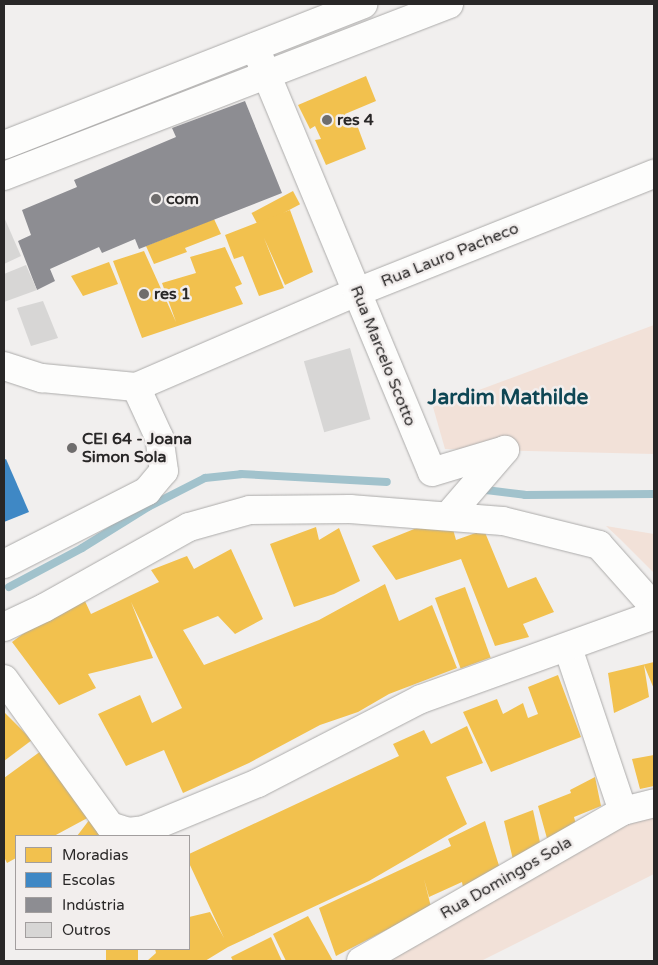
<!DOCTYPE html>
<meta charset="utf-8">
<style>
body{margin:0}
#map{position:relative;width:658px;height:965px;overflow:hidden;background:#f1efee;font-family:"Varela Round",sans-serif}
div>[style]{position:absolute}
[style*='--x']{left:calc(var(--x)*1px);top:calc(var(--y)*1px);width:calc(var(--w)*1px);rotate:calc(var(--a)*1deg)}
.green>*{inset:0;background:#f2e1d8}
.homes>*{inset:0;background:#f2c14e;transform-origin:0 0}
.schools>*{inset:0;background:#3f88c5}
.industry>*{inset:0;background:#8d8d92}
.stream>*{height:8px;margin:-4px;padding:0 4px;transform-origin:4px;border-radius:4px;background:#a1c2cc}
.building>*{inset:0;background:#d7d6d5;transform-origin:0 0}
.roads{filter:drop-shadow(0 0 1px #acabaa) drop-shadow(0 0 1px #acabaa)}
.minor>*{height:28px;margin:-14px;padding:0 14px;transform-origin:14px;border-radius:14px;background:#fdfdfc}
.secondary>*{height:28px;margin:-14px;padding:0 14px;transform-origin:14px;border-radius:14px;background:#fdfdfc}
.dots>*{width:14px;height:14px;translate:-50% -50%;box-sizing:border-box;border:2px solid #f2eeed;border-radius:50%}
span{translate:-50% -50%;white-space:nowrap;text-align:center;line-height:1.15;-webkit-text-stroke:5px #f2eeed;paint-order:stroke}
.poi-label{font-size:16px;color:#292727;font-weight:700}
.left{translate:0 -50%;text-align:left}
.street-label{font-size:16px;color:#292727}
.district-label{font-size:21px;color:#0e4654;font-weight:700}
.frame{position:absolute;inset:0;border:5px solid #292727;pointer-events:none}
.legend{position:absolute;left:15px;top:835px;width:175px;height:115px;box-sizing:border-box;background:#f2eeed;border:1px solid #a29e9e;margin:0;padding:6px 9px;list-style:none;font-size:15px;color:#292727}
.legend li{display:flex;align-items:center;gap:10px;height:25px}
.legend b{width:25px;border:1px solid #a29e9e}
</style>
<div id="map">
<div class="green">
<i style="clip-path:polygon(654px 325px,654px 454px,445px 449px,433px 407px)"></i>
<i style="clip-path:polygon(606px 526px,654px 534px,654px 573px,620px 539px)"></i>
<i style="clip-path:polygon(654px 814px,654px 874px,481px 961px,380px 961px,616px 830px)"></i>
</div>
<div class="homes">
<i style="clip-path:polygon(366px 76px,376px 101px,345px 114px,351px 127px,357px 125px,366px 149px,326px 165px,315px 140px,321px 139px,315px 126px,310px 129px,298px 105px)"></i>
<i style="left:293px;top:191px;width:15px;height:47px;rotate:62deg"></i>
<i style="clip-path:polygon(290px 210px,313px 272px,285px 285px,264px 238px,284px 288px,259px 296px,243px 256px,234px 259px,225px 235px)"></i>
<i style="clip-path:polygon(214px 219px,221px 234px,185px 248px,187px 252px,154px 264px,146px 246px)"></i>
<i style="clip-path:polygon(225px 247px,242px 284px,235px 287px,243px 304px,142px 338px,113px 261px,144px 251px,176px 322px,162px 283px,196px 273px,190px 257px)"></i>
<i style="clip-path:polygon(109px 262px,118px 284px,83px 296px,71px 276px)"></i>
<i style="clip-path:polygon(449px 515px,456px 540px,484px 530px,508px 588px,536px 577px,554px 612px,523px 624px,529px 637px,495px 646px,461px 559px,396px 580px,372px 546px)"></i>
<i style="clip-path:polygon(316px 527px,319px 540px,339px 528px,360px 581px,334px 594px,294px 607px,270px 544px)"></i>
<i style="clip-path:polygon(231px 549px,263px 619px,235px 634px,218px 616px,183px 630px,204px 665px,319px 620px,385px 584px,399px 621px,432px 605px,457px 668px,389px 694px,358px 712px,320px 725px,249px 763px,183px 793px,164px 750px,126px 766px,98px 714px,140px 695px,152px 723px,182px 708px,131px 602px,153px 658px,88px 674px,96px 688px,59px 705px,12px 642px,51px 613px,84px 599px,91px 614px,159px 582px,151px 570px,187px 556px,194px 569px)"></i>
<i style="left:465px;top:587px;width:75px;height:32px;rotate:70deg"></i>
<i style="clip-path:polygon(654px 662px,654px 689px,644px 665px,649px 697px,614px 713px,608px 673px)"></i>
<i style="clip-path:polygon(558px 675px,581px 737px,491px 772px,463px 712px,497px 699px,503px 714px,523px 703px,528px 718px,538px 714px,528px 687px)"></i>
<i style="clip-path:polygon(4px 712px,32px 740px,4px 761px)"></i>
<i style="clip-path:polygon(467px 726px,483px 763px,446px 777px,467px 824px,369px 881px,228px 947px,205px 961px,147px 961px,156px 953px,155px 949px,189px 949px,189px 917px,210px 912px,224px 938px,189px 863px,189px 854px,399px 756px,393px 744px,424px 730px,431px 744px)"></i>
<i style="clip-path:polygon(41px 751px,61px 779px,109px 828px,103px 836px,77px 836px,93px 815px,54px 836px,16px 836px,16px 858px,7px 863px,4px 857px,4px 778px)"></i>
<i style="clip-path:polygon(654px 755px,654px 786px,640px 789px,632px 759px)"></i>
<i style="clip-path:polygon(595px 777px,601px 806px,574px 817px,577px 828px,548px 842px,538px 806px,571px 793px,570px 790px)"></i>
<i style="clip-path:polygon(533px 810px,541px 847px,514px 864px,504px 821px)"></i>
<i style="clip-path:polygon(485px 821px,501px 872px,464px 893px,462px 882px,429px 897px,424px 879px,431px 907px,336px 956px,319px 908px,451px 846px,448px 839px)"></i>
<i style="clip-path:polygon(308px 916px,333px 961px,286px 961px,273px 934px)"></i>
<i style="clip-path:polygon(271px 937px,282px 961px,233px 961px,231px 957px)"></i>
<i style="left:106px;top:949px;width:32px;height:12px"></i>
</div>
<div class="schools">
<i style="clip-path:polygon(6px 459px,29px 512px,4px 522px,4px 460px)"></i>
</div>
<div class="industry">
<i style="clip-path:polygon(245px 101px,282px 193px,139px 249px,135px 239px,102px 253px,99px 247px,50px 269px,55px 281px,37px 290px,18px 241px,31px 235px,22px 210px,77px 187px,74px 180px,176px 137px,172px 128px)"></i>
</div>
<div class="stream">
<i style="--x:486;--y:490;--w:39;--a:7"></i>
<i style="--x:525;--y:495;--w:129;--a:-0.4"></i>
<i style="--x:9;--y:587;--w:83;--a:-28.1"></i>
<i style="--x:82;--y:548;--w:78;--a:-31.8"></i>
<i style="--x:148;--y:507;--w:64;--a:-27"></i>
<i style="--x:205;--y:478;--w:36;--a:-6"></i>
<i style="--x:241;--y:474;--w:146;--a:3.1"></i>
</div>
<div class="building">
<i style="clip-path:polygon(4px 217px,21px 256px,4px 264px)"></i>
<i style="clip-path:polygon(26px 265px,37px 290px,4px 302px,4px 274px)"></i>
<i style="clip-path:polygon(43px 301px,58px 338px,31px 346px,17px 308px)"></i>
<i style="left:350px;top:348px;width:74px;height:48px;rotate:74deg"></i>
</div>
<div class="roads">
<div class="minor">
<i style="--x:255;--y:47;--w:460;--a:67.4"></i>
<i style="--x:432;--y:472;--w:76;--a:-16.8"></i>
<i style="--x:4;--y:366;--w:40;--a:18"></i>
<i style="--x:42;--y:378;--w:94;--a:5.5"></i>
<i style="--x:136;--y:387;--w:241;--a:-23.3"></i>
<i style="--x:357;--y:292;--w:320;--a:-21.7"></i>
<i style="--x:449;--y:515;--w:86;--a:-49.3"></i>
<i style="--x:4;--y:564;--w:161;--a:-27"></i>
<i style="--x:147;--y:491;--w:26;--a:-50"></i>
<i style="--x:164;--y:471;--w:34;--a:-98"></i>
<i style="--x:159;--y:437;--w:55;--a:-114.7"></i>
<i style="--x:4;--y:627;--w:44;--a:-25.4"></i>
<i style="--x:44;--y:608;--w:166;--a:-29.2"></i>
<i style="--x:189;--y:527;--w:63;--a:-15.6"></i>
<i style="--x:250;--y:510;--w:100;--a:-0.6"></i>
<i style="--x:350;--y:509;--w:153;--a:4.5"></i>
<i style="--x:503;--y:521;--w:99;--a:14"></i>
<i style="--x:599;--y:545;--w:83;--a:48.4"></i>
<i style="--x:568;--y:648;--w:172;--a:71.4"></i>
<i style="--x:4;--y:679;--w:181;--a:54.2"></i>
<i style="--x:110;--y:826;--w:19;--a:18"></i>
<i style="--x:128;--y:832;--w:16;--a:-7"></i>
<i style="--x:144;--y:830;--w:123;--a:-22.4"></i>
<i style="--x:258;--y:783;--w:183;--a:-27.3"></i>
<i style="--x:421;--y:699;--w:248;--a:-19.8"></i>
<i style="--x:361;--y:961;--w:302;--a:-29.8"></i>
<i style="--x:623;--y:811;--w:32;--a:-14"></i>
</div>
<div class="secondary">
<i style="--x:4;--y:145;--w:386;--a:-21.4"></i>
<i style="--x:4;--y:176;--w:477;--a:-21.1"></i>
</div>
</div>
<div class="dots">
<i style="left:327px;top:120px;background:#6f6d6d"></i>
<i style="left:156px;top:199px;background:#6f6d6d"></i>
<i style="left:144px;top:294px;background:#6f6d6d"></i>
<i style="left:72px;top:448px;background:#6f6d6d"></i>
</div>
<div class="poi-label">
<span class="left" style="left:337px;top:120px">res 4</span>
<span class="left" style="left:166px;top:199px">com</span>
<span class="left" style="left:154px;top:294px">res 1</span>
<span class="left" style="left:82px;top:448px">CEI 64 - Joana<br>Simon Sola</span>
</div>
<div class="street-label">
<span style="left:450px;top:255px;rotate:-22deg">Rua Lauro Pacheco</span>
<span style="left:383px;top:356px;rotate:68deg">Rua Marcelo Scotto</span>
<span style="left:506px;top:878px;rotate:-30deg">Rua Domingos Sola</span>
</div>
<div class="district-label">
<span style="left:508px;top:398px">Jardim Mathilde</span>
</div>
<div class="frame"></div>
<ul class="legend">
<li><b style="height:14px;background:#f2c14e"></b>Moradias</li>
<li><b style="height:14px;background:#3f88c5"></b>Escolas</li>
<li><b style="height:14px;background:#8d8d92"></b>Indústria</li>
<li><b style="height:14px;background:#d7d6d5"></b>Outros</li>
</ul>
</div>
